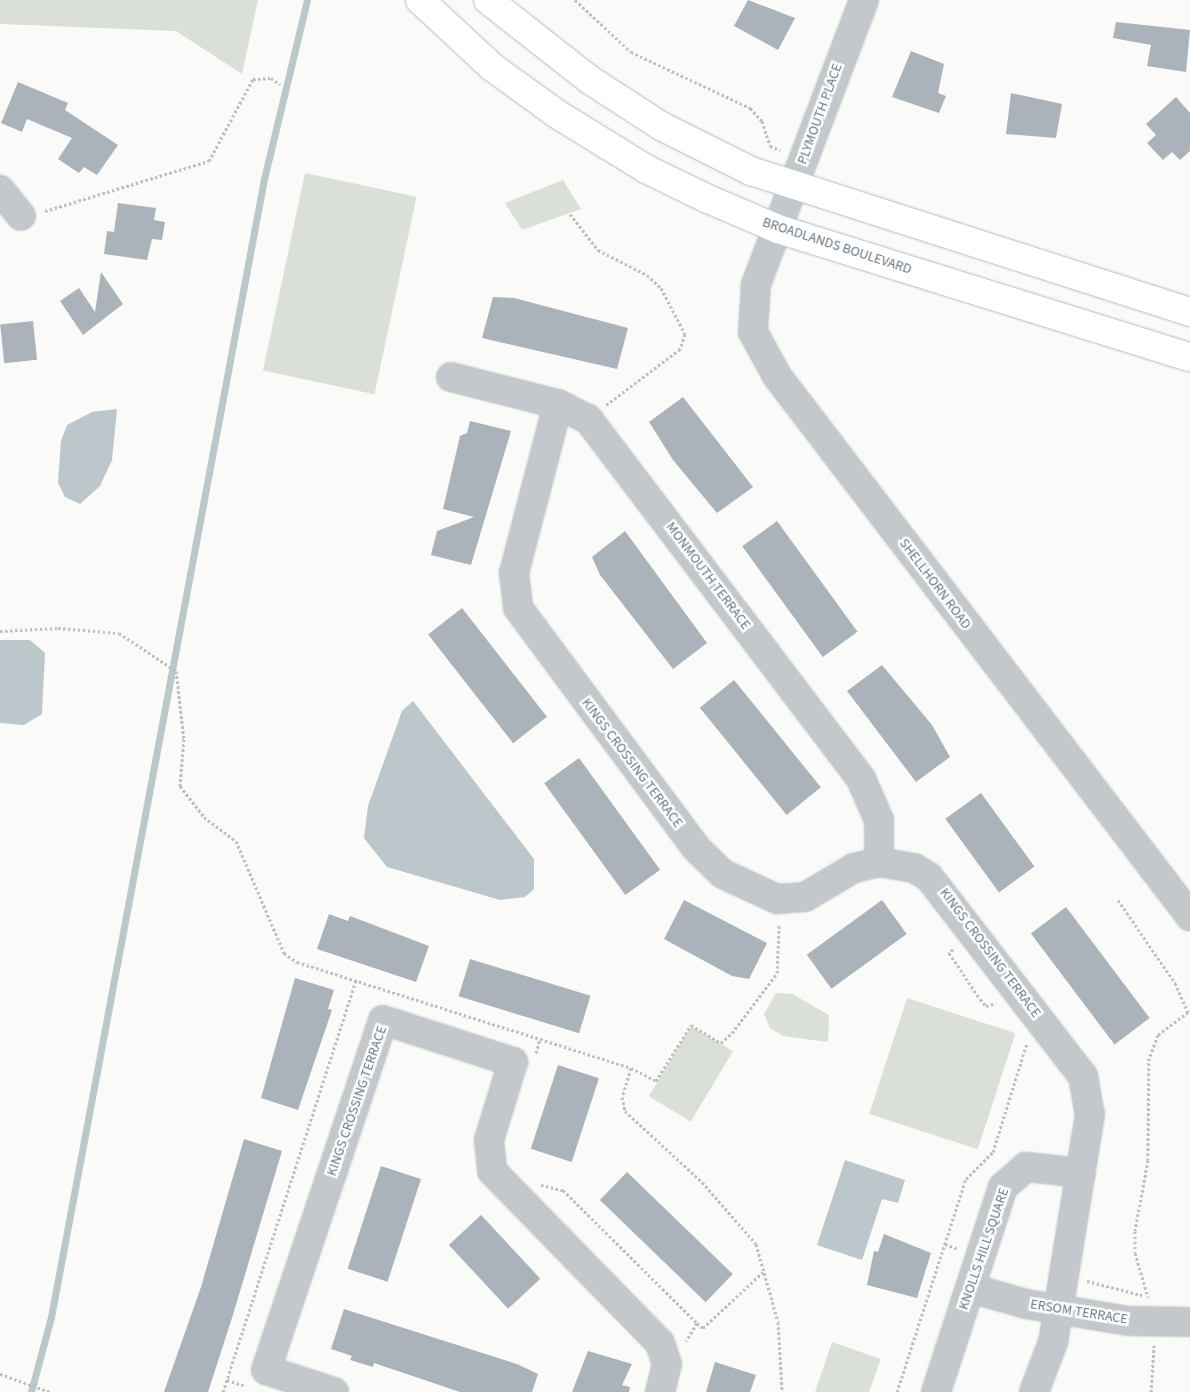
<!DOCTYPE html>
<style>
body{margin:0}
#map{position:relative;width:1190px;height:1392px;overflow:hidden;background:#fafaf8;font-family:"Source Sans 3",sans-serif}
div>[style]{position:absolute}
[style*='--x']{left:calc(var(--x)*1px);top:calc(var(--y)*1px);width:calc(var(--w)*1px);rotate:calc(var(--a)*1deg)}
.green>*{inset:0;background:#dadfd7;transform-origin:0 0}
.water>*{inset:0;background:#bbc7cb}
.stream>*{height:7px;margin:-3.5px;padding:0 3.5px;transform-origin:3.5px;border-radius:3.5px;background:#bbc7cb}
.building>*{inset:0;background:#aab3b9;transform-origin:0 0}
.path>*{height:3px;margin-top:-1.5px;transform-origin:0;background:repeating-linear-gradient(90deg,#bbbfc2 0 2.5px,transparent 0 5px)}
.roads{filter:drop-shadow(0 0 1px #b5babe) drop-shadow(0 0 1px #b5babe)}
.minor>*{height:28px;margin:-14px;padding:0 14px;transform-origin:14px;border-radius:14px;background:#c3c8cc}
.major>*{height:28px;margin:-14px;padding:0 14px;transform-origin:14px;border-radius:14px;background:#fff}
span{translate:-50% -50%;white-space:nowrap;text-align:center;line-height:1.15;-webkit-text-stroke:5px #fff;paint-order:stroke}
.street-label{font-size:14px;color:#657683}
</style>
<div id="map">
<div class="green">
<i style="clip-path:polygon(0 0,258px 0,242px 74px,176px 31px,0 24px)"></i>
<i style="left:305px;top:173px;width:114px;height:202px;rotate:12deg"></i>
<i style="clip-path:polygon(563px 180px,581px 209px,522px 230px,505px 203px)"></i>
<i style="clip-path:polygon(776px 993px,792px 994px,829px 1015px,828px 1042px,783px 1036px,770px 1028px,764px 1014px)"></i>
<i style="left:907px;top:998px;width:114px;height:122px;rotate:18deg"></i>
<i style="left:691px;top:1026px;width:49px;height:82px;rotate:31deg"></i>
<i style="clip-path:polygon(832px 1342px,881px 1359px,869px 1392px,815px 1392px)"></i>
</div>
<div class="water">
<i style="clip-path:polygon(117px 409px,112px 460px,100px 486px,80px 504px,65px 497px,58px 483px,61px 441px,67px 425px,92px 412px)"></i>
<i style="clip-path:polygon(0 640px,30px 640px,45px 653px,42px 714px,24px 725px,0 723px)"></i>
<i style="clip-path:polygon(413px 701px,534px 859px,534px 889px,525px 897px,500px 900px,387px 867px,364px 838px,368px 806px,402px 711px)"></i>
<i style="clip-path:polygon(845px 1160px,905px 1180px,898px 1203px,882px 1199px,862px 1260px,817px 1245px)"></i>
</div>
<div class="stream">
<i style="--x:31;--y:1392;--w:78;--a:-75.1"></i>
<i style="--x:51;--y:1317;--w:1158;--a:-79.4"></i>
<i style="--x:264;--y:179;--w:184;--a:-76.5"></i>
</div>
<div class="building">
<i style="clip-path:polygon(748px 0,795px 18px,778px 50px,734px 26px)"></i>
<i style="clip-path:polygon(1116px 22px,1190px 30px,1186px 72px,1147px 66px,1151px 45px,1113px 38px)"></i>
<i style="clip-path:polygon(911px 51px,944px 64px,938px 93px,946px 96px,939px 113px,892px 97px)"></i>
<i style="clip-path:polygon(18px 82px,68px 103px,65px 110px,118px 145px,97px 175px,84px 167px,79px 173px,58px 159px,72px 138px,27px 119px,22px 132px,1px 123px)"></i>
<i style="clip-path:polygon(1011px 93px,1062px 104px,1056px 138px,1006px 134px)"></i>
<i style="clip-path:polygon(1176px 97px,1190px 113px,1190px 151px,1180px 160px,1172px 152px,1163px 160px,1147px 143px,1156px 135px,1146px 124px)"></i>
<i style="clip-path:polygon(118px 203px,156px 208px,154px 220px,165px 222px,162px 240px,152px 239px,147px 260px,104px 254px,107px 231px,114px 232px)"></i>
<i style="clip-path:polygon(101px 272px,123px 304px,83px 335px,60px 301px,79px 288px,95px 312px)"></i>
<i style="clip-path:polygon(493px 297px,514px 298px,628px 328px,617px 369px,482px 338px)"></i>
<i style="left:33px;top:321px;width:39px;height:33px;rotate:84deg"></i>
<i style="clip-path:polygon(683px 397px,753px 487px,717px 513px,673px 460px,649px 422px)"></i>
<i style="clip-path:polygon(470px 421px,511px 431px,471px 565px,431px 555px,437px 531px,474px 517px,443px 509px,460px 436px,467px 433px)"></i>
<i style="left:777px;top:521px;width:137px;height:43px;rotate:54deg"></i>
<i style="clip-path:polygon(625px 531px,707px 643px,673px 669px,600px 575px,592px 557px)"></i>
<i style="left:462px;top:608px;width:138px;height:43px;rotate:52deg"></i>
<i style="clip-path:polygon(882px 665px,932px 725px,950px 757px,916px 782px,847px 691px)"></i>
<i style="left:734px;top:680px;width:138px;height:44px;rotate:51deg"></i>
<i style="left:579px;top:758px;width:138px;height:43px;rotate:54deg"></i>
<i style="left:981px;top:793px;width:91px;height:44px;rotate:54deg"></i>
<i style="clip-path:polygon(684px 900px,767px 943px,749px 979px,732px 976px,664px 939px)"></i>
<i style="left:882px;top:900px;width:42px;height:93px;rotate:54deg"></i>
<i style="left:1066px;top:907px;width:139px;height:44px;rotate:53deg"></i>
<i style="clip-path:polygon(329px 914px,348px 921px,350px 916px,429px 946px,416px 982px,317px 949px)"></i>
<i style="left:470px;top:959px;width:126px;height:39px;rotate:17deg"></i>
<i style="clip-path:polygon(295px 978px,334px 990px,328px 1009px,332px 1010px,298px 1110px,261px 1098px)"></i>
<i style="left:558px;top:1065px;width:43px;height:88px;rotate:18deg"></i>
<i style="clip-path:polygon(244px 1139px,282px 1151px,232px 1318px,208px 1392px,164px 1392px,201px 1287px)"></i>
<i style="left:381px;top:1166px;width:42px;height:108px;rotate:18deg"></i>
<i style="left:627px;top:1172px;width:147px;height:39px;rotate:44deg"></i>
<i style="left:481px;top:1215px;width:87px;height:44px;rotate:47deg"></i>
<i style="clip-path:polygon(884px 1234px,931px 1253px,917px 1298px,867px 1285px,874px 1251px,878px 1252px)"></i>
<i style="clip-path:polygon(344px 1309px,517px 1364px,538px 1374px,532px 1392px,460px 1392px,374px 1363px,373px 1367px,350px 1360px,352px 1356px,331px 1349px)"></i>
<i style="clip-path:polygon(588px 1351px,632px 1364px,622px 1385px,630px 1387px,629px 1392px,572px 1392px)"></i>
<i style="clip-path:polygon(715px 1362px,756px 1375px,750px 1392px,706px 1392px)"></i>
</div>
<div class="path">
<i style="--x:575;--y:0;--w:76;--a:42.9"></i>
<i style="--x:631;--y:52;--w:132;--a:25.2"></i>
<i style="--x:750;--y:108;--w:18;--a:47"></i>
<i style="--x:762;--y:121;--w:26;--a:72"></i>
<i style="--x:770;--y:146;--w:11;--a:22"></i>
<i style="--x:45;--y:211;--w:171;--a:-17"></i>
<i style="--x:209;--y:161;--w:93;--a:-61.8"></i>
<i style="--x:253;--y:79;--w:18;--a:-3"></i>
<i style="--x:271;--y:78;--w:11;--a:34"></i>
<i style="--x:570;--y:214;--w:46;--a:52.1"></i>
<i style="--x:598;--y:250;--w:55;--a:27"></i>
<i style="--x:647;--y:275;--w:19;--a:43"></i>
<i style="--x:661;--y:288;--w:52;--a:62.4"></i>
<i style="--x:685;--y:334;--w:16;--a:108"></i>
<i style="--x:680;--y:349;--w:93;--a:142.9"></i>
<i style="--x:0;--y:631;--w:58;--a:-3"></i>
<i style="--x:58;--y:628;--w:61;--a:4.7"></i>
<i style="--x:119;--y:633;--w:69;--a:33.7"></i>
<i style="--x:176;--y:671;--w:68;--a:83.3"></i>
<i style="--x:184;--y:739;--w:47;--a:94.9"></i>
<i style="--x:180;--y:786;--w:39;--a:52"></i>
<i style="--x:204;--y:817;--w:40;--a:37"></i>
<i style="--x:236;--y:841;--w:122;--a:66.8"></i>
<i style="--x:284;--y:953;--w:16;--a:35"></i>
<i style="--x:297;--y:962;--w:350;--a:17.6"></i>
<i style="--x:631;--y:1068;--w:30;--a:107"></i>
<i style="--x:622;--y:1097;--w:14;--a:78"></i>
<i style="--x:625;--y:1111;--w:105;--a:42.7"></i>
<i style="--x:702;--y:1182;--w:82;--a:48.9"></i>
<i style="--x:756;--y:1244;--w:81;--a:74.2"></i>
<i style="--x:778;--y:1322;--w:70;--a:86.7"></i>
<i style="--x:1118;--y:900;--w:101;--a:55.5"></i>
<i style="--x:1175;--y:983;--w:32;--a:66"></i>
<i style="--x:1188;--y:1012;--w:38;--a:143"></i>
<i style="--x:1158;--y:1035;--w:25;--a:111"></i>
<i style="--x:1149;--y:1058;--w:102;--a:90.6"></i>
<i style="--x:1148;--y:1160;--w:72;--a:100.4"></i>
<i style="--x:1135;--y:1231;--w:22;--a:90"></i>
<i style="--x:1135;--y:1253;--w:46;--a:73.5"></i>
<i style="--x:953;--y:949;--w:6;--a:135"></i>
<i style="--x:949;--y:953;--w:55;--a:56"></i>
<i style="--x:980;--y:999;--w:9;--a:49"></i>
<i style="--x:986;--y:1006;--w:10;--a:-17"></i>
<i style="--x:536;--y:1053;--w:15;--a:-74"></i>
<i style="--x:631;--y:1068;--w:28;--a:27"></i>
<i style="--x:656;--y:1081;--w:66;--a:-58"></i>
<i style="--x:691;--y:1025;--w:35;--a:31"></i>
<i style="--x:721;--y:1043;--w:15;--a:-42"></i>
<i style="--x:732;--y:1033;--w:75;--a:-53.1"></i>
<i style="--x:777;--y:973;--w:48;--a:-87.6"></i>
<i style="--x:541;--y:1185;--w:23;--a:13"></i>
<i style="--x:563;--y:1190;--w:189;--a:44.8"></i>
<i style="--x:697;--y:1323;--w:21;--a:121"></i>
<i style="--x:945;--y:1244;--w:14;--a:21"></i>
<i style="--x:1087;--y:1281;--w:57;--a:14.3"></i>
<i style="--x:697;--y:1323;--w:8;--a:40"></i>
<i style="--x:703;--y:1328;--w:82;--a:-43"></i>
<i style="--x:0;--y:1374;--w:53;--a:19.8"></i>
<i style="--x:227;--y:1380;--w:20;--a:18"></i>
<i style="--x:223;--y:1392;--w:433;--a:-72.1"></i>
<i style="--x:897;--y:1392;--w:224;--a:-72.1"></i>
<i style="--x:966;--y:1179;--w:38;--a:-45"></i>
<i style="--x:993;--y:1152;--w:114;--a:-72.7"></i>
<i style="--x:1151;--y:1392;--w:47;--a:-86.3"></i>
</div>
<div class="roads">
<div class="minor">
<i style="--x:864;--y:0;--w:305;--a:110.8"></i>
<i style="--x:756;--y:285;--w:47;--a:93.7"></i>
<i style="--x:753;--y:332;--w:50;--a:61.4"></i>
<i style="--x:777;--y:376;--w:680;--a:52.59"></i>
<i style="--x:0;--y:190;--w:33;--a:51"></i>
<i style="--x:451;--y:377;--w:110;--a:14.2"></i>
<i style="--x:558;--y:404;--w:34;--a:27"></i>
<i style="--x:588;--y:419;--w:452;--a:52.8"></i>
<i style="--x:861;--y:779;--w:45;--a:66.3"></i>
<i style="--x:879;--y:820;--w:42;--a:90"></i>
<i style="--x:558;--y:404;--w:175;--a:104.6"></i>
<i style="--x:514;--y:573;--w:35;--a:83"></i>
<i style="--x:518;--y:608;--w:299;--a:53.4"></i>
<i style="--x:696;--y:848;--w:37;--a:44"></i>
<i style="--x:723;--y:874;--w:60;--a:24.8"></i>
<i style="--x:777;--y:899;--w:28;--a:-4"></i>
<i style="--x:805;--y:897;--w:57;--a:-30.6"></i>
<i style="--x:854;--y:868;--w:26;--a:-13"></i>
<i style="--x:879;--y:862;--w:36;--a:10"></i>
<i style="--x:914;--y:868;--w:17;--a:31"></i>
<i style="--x:929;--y:877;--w:252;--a:52.3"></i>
<i style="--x:1083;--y:1076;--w:39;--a:80"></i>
<i style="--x:1090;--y:1114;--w:231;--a:99.2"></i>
<i style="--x:1053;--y:1342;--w:53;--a:110.8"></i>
<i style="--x:970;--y:1288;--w:58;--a:15.9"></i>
<i style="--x:1026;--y:1304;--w:104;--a:9.4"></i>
<i style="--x:1129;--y:1321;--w:61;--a:0.9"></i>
<i style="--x:334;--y:1392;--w:71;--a:-162.1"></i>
<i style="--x:266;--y:1370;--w:369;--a:-71.5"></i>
<i style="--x:383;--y:1020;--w:137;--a:17.9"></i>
<i style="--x:513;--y:1062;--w:82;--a:107.1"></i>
<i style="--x:489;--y:1140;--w:31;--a:84"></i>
<i style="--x:492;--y:1171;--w:240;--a:45.7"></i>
<i style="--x:660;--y:1343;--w:22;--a:72"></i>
<i style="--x:667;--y:1364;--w:29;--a:104"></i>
<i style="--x:936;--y:1392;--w:216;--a:-71.9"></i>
<i style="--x:1003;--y:1187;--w:30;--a:-41"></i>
<i style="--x:1026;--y:1167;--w:55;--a:6.2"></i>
</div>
<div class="major">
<i style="--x:420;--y:0;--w:98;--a:42.9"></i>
<i style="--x:492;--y:67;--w:80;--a:35.9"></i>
<i style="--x:557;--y:114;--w:105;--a:31.7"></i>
<i style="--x:646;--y:169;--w:69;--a:25.8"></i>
<i style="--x:708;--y:199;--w:76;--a:23.2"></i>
<i style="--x:778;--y:229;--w:431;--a:17.3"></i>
<i style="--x:488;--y:0;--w:130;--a:38.1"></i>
<i style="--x:590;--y:80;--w:85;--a:32.9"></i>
<i style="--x:661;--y:126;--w:101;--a:26.6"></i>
<i style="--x:751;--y:171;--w:461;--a:17.8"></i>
</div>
</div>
<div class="street-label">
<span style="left:820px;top:114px;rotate:-70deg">PLYMOUTH PLACE</span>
<span style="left:837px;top:246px;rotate:18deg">BROADLANDS BOULEVARD</span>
<span style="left:708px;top:576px;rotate:53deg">MONMOUTH TERRACE</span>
<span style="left:935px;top:584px;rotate:53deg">SHELLHORN ROAD</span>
<span style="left:632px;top:763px;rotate:53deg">KINGS CROSSING TERRACE</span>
<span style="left:990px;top:953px;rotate:53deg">KINGS CROSSING TERRACE</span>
<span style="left:357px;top:1101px;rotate:-71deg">KINGS CROSSING TERRACE</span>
<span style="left:984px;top:1249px;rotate:-71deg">KNOLLS HILL SQUARE</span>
<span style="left:1079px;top:1312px;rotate:9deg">ERSOM TERRACE</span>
</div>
</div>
